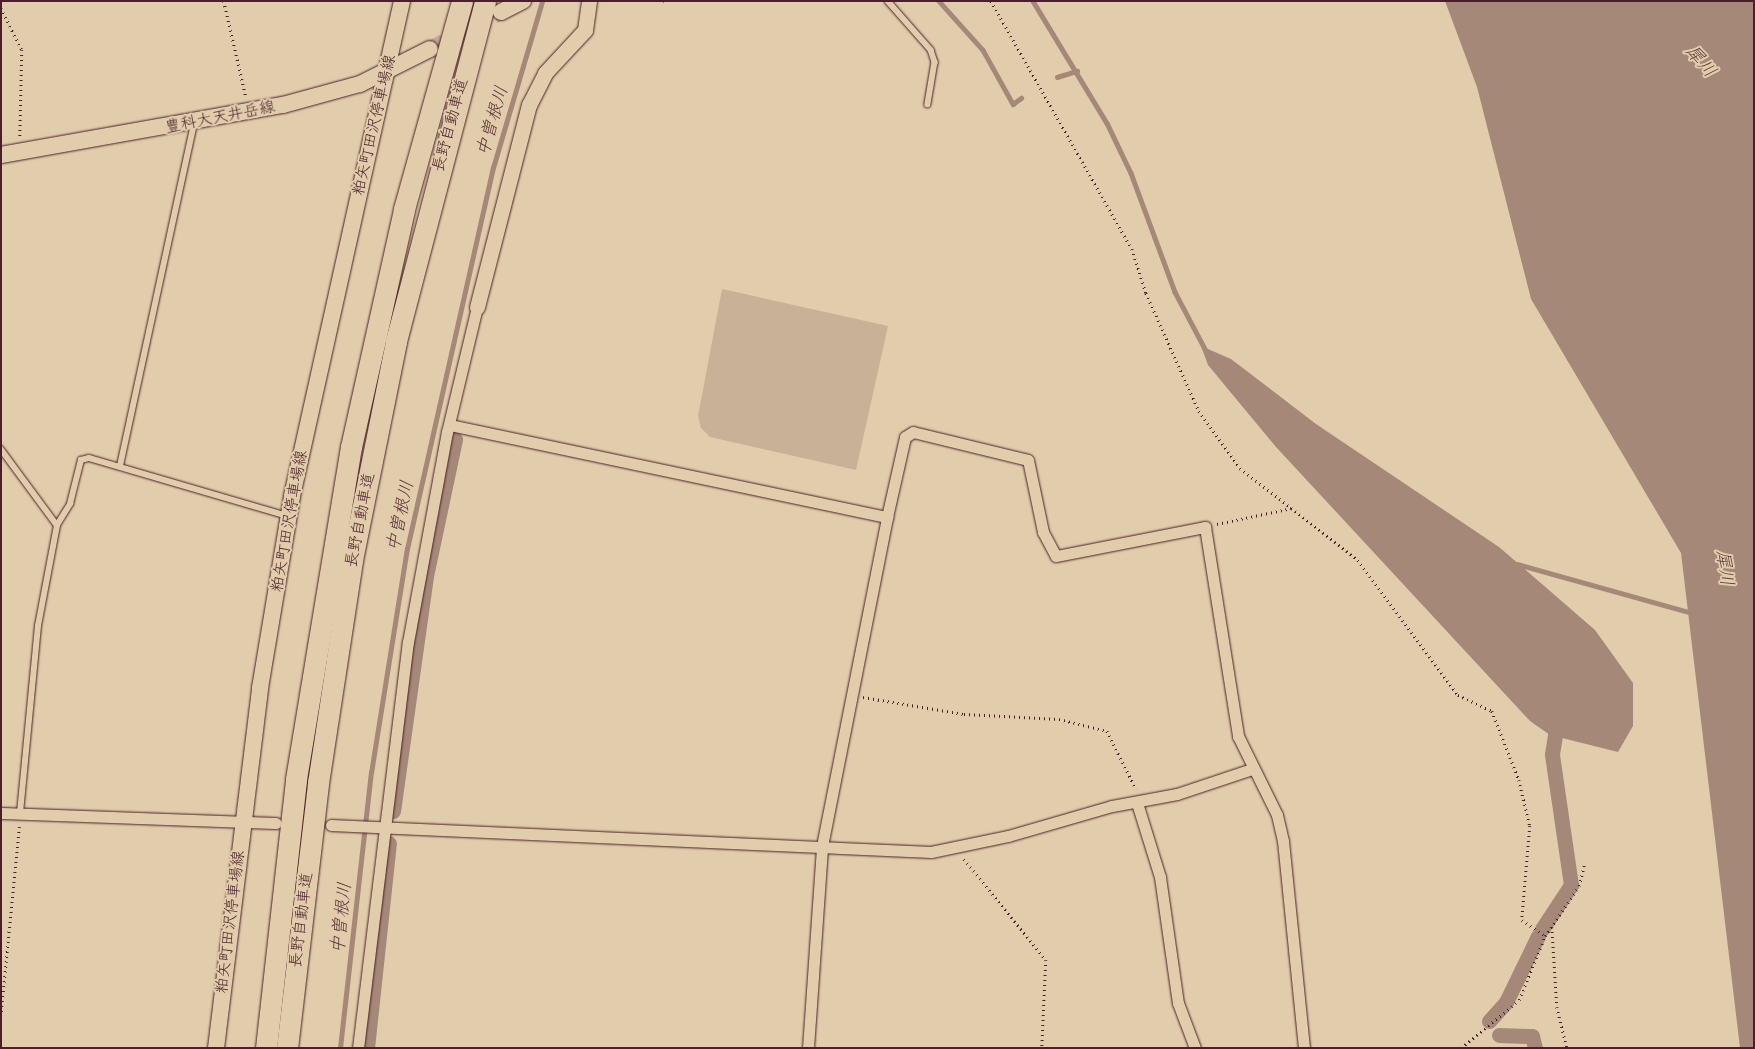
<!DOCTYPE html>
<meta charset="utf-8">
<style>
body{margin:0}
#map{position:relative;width:1755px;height:1049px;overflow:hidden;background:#e1cdab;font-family:Sriracha,"Klee One",sans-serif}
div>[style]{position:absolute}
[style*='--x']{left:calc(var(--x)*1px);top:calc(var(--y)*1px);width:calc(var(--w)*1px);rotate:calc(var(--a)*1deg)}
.green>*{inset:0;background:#c8b196}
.water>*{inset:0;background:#a68878}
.stream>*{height:4.5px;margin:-2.25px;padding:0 2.25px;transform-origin:2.25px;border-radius:2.25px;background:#a68878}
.canal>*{height:15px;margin:-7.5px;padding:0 7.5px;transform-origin:7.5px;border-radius:7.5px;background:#a68878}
.secondary-tunnel>*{height:16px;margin-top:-8px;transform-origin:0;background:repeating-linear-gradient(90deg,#c3aa91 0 16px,transparent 0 24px)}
.path>*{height:2.5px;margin-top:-1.25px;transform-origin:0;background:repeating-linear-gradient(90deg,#4a1f2b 0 1px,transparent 0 5px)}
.roads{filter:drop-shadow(0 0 1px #4a1f2b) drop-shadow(0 0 1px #4a1f2b)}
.service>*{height:5.5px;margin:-2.75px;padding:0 2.75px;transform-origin:2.75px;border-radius:2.75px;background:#e1cdab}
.minor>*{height:11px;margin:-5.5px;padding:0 5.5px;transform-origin:5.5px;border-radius:5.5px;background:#e1cdab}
.tertiary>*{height:15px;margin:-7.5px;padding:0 7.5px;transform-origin:7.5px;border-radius:7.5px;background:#e1cdab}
.secondary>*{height:16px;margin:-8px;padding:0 8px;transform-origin:8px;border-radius:8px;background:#e1cdab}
.motorway>*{height:21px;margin:-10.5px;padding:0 10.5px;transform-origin:10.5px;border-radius:10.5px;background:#e1cdab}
span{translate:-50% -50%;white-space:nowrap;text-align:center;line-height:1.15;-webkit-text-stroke:4px #e1cdab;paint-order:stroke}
.street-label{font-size:16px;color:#4a1f2b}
.water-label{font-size:18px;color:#5c343a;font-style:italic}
.frame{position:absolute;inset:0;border:2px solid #4a1f2b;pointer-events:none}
</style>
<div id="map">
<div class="green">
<i style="clip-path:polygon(722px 289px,888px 326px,856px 470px,710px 437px,701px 428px,698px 416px)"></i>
</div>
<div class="water">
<i style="clip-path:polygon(1445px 1px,1754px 1px,1754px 1048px,1740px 1048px,1681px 553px,1531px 299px,1477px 87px)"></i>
<i style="clip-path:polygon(1201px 346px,1231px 359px,1316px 424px,1499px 547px,1595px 630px,1633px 683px,1633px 726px,1618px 752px,1550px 735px,1530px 721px,1276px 447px,1208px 365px)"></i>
</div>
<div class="stream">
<i style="--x:939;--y:1;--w:66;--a:48.1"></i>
<i style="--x:983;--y:50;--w:62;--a:60.9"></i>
<i style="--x:1013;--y:104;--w:10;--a:-37"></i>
<i style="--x:1033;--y:1;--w:143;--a:58.8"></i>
<i style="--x:1107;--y:123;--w:55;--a:64.4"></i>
<i style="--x:1131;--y:173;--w:127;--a:69.7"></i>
<i style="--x:1175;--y:292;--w:64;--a:62.2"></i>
<i style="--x:1057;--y:77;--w:21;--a:-17"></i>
<i style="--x:1517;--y:564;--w:182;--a:15.6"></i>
<i style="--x:340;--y:1048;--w:277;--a:-83.6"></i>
<i style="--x:371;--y:773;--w:227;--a:-80.9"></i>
<i style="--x:407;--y:549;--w:391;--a:-77.3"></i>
<i style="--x:493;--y:168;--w:174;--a:-73.6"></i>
</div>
<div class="canal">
<i style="--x:393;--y:811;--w:237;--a:-82"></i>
<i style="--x:426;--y:576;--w:140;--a:-78"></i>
<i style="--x:1542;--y:929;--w:53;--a:-56.6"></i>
<i style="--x:1571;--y:885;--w:132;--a:-98.3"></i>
<i style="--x:1552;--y:754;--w:37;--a:-81"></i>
<i style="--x:1489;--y:1021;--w:25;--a:-48"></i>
<i style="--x:1506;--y:1002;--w:73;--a:-64.1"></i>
<i style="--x:1499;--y:1035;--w:33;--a:2"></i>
<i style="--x:1532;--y:1036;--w:12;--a:76"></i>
<i style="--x:367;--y:1048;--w:206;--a:-83.9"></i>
</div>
<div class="secondary-tunnel">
<i style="--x:430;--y:49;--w:80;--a:-27.5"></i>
</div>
<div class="path">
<i style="--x:224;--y:1;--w:98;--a:77.1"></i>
<i style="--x:665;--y:1;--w:4;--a:76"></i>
<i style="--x:991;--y:1;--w:285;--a:60.4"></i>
<i style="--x:1132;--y:249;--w:46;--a:72.3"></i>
<i style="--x:1146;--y:293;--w:129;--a:65.8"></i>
<i style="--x:1199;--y:411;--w:70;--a:54.3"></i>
<i style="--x:1240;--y:468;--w:150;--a:37.9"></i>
<i style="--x:1358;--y:560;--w:168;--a:53.5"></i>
<i style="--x:1458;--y:695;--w:38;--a:25"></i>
<i style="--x:1492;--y:711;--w:74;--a:68.6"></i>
<i style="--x:1519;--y:780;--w:47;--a:76.6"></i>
<i style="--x:1530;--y:826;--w:94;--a:94.9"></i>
<i style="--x:1522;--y:920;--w:28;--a:35"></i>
<i style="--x:1;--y:8;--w:47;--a:63.4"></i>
<i style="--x:22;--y:50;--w:87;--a:91.3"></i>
<i style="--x:1217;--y:524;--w:77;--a:-12"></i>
<i style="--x:863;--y:697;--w:102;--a:9.6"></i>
<i style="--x:964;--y:714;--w:95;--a:3"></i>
<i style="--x:1059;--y:719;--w:49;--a:14"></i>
<i style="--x:1107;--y:731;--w:65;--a:63.4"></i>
<i style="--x:964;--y:859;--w:130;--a:50.9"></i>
<i style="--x:1046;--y:960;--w:88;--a:92.6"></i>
<i style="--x:1552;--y:927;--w:80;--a:86.4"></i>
<i style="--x:1557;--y:1007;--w:42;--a:76.3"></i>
<i style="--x:1;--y:1012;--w:186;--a:-84.4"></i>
<i style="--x:1461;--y:1048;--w:75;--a:-39.6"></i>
<i style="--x:1519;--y:1000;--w:69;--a:-67.9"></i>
<i style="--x:1545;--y:936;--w:60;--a:-55.8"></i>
<i style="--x:1579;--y:886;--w:21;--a:-76"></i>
</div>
<div class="roads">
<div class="service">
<i style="--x:888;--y:1;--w:65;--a:48.7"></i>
<i style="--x:931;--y:50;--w:13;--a:72"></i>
<i style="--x:935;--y:62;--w:43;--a:99.5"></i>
<i style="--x:1;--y:449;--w:94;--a:53.6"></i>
<i style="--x:120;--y:466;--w:350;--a:-77.8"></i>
<i style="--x:20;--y:813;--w:188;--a:-84.5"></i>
<i style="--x:38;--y:626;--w:103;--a:-79.3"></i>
<i style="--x:57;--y:525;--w:25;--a:-58"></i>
<i style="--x:70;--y:504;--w:45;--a:-76"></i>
<i style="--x:81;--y:460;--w:8;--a:-14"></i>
<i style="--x:89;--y:458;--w:206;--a:16.3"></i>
</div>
<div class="minor">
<i style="--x:450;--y:425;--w:447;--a:11.9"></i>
<i style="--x:1137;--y:803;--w:77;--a:72.7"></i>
<i style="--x:1160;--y:877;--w:127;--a:81.9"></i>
<i style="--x:1178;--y:1003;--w:48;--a:69.3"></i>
<i style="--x:1;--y:813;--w:275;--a:2.1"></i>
<i style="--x:331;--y:825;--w:601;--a:2.58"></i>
<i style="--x:931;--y:852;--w:79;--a:-11.7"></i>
<i style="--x:1008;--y:836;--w:108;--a:-16.1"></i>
<i style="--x:1112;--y:806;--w:66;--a:-10.5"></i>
<i style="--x:1177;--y:794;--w:79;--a:-18.4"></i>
<i style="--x:358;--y:1048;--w:409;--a:-83"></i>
<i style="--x:408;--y:642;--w:214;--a:-79.5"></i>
<i style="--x:447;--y:432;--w:129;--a:-76.5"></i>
<i style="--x:808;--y:1048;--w:202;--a:-86"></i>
<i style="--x:822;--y:846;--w:335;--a:-78.8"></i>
<i style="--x:887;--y:517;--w:82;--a:-77.3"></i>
<i style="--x:905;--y:437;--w:9;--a:-32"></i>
<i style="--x:913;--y:432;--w:118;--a:13.7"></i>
<i style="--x:1028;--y:460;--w:74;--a:78.2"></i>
<i style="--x:1043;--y:532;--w:27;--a:62"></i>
<i style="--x:1056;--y:556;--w:152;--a:-11"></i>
<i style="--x:1205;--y:527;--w:212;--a:81"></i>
<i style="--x:1238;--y:736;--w:88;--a:63.7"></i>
<i style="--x:1277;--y:815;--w:27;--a:77"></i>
<i style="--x:1283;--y:841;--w:208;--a:84.2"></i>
</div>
<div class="tertiary">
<i style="--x:477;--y:307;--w:209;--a:-75.6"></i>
<i style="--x:529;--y:105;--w:36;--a:-63"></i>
<i style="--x:545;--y:73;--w:59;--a:-47.1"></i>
<i style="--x:585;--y:30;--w:29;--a:-82"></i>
</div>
<div class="secondary">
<i style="--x:501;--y:12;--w:25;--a:-27"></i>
<i style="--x:1;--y:155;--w:286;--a:-10.1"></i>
<i style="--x:283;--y:105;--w:80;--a:-15.3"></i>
<i style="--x:360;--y:84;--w:78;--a:-26.6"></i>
<i style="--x:216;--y:1048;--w:363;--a:-83"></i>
<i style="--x:260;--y:688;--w:195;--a:-80.5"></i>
<i style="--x:292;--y:496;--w:507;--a:-77.47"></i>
</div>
<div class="motorway">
<i style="--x:266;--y:1048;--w:271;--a:-83.6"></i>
<i style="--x:296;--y:779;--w:337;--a:-80.6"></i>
<i style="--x:351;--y:447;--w:244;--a:-77.4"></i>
<i style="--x:404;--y:209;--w:216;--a:-74.4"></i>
<i style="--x:287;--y:1048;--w:267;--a:-83.3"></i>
<i style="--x:318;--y:783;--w:226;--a:-81.3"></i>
<i style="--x:352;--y:560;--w:223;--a:-78.6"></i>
<i style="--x:396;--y:341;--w:351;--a:-75.3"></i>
</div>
</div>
<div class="street-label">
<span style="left:220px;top:117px;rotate:-11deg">豊科大天井岳線</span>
<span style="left:374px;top:125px;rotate:-77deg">粕矢町田沢停車場線</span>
<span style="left:450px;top:125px;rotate:-75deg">長野自動車道</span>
<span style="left:360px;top:520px;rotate:-79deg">長野自動車道</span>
<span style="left:289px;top:521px;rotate:-80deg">粕矢町田沢停車場線</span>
<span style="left:301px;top:920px;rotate:-83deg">長野自動車道</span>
<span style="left:230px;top:922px;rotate:-83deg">粕矢町田沢停車場線</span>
</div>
<div class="water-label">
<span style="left:1701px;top:61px;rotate:49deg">犀川</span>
<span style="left:492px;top:121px;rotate:-74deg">中曽根川</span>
<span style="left:400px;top:516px;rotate:-78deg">中曽根川</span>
<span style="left:1725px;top:568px;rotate:82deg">犀川</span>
<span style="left:341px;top:918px;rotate:-84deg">中曽根川</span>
</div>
<div class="frame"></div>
</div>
